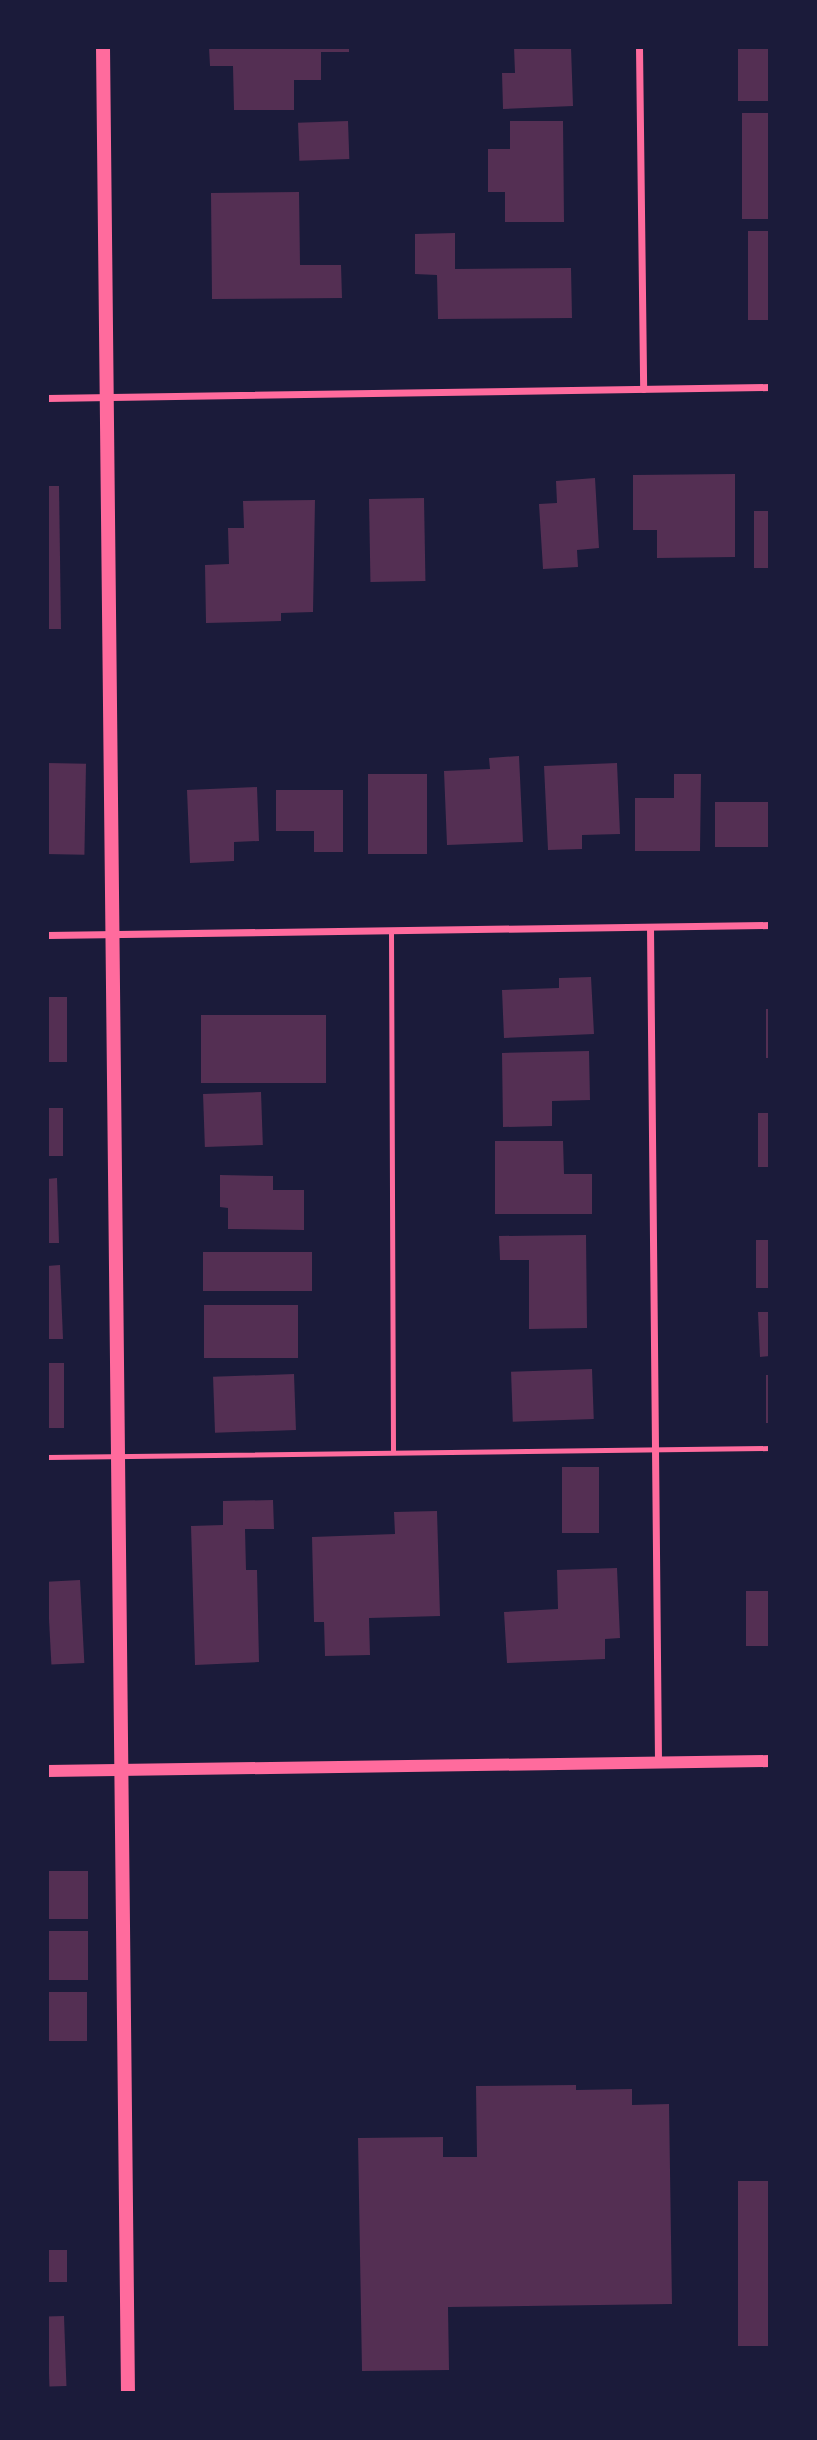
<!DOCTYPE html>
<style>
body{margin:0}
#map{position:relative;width:817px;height:2440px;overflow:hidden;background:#1b1b3a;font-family:"Exo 2",sans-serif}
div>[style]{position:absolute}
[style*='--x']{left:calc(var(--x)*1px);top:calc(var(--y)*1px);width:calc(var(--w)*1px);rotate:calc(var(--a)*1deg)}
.building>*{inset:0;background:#542f53;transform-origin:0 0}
.service>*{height:5px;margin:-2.5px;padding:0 2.5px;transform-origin:2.5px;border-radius:2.5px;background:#ff6b9d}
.minor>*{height:7px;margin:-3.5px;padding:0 3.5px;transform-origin:3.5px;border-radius:3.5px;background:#ff6b9d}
.tertiary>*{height:12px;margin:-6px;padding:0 6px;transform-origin:6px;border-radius:6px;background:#ff6b9d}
.secondary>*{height:14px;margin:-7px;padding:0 7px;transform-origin:7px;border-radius:7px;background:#ff6b9d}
span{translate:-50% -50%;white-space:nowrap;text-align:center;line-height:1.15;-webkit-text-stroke:6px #1b1b3a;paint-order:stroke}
.frame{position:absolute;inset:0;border:49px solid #1b1b3a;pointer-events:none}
</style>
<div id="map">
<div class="building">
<i style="clip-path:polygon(209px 47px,349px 47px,349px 52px,321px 52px,321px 80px,294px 80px,294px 110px,234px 110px,233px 66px,210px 66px)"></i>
<i style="clip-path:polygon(514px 47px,571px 47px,573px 106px,503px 109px,502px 73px,515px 73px)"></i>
<i style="left:738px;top:47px;width:32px;height:54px"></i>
<i style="left:742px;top:113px;width:28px;height:106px"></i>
<i style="left:348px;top:121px;width:38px;height:50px;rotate:88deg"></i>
<i style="clip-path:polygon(510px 121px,563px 121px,564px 222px,505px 222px,505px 192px,488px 192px,488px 149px,510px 149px)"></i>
<i style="clip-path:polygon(299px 192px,300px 265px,341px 265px,342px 298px,212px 299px,211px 193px)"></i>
<i style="left:770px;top:231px;width:89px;height:22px;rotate:90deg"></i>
<i style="clip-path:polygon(455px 233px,455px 269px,571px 268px,572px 318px,438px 319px,437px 275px,415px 274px,415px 234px)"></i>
<i style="clip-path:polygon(735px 474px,735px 557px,657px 558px,657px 530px,633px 530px,633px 475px)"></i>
<i style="clip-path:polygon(595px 478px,599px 548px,577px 550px,578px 567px,543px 569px,539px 504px,557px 503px,556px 481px)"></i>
<i style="clip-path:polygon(47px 486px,59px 486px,61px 629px,47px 629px)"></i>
<i style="left:424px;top:498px;width:83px;height:55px;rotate:89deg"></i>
<i style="clip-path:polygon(315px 500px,313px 612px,281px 613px,281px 621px,206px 623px,205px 565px,229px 564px,228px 528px,244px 528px,243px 501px)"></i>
<i style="left:754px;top:511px;width:16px;height:57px"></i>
<i style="clip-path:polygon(519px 756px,523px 842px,447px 845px,444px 771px,490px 769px,489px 758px)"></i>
<i style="left:47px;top:763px;width:39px;height:91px;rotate:1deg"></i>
<i style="clip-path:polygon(617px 763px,620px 834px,582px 835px,582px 849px,548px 850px,544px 766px)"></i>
<i style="left:368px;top:774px;width:59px;height:80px"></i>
<i style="clip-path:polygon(674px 774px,701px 774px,700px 851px,635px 851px,635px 798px,674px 798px)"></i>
<i style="clip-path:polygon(257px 787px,259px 841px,234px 842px,234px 861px,190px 863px,187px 790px)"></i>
<i style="clip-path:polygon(276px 790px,343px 790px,343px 852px,314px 852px,314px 831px,276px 831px)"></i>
<i style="left:770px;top:802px;width:45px;height:55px;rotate:90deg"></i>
<i style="clip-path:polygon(591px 977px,594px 1034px,504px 1038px,502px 990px,559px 988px,559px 978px)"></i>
<i style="left:47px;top:997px;width:20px;height:65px"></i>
<i style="left:766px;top:1009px;width:4px;height:49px"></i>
<i style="left:201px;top:1015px;width:125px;height:68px"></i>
<i style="clip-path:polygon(589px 1051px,590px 1100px,552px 1101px,552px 1126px,503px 1127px,502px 1053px)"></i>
<i style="left:261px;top:1092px;width:53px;height:58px;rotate:88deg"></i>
<i style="left:47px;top:1108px;width:16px;height:48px"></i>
<i style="left:758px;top:1113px;width:12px;height:54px"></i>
<i style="clip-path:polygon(495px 1141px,563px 1141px,564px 1174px,592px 1174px,592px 1214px,495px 1214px)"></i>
<i style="clip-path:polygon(220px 1175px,273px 1176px,273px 1190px,304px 1190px,304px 1230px,228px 1229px,228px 1208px,220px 1207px)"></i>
<i style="clip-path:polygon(57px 1178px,59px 1243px,47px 1243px,47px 1179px)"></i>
<i style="clip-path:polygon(586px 1235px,587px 1328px,529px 1329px,529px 1260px,500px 1260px,499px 1236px)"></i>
<i style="left:756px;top:1240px;width:14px;height:48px"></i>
<i style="left:312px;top:1252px;width:39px;height:109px;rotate:90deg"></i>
<i style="clip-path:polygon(60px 1265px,63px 1339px,47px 1339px,47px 1266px)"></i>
<i style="left:204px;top:1305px;width:94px;height:53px"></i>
<i style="clip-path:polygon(758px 1312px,770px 1312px,770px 1356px,760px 1357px)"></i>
<i style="left:47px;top:1363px;width:17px;height:65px"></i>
<i style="left:592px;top:1369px;width:50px;height:81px;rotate:88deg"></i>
<i style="left:294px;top:1374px;width:56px;height:81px;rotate:88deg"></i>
<i style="left:766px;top:1375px;width:4px;height:48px"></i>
<i style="left:562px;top:1467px;width:37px;height:66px"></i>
<i style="clip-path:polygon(273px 1500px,274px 1529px,245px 1529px,246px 1570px,257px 1570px,259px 1662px,195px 1665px,191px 1526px,223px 1525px,223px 1501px)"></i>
<i style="clip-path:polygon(437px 1511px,440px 1616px,369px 1618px,370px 1655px,325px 1656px,324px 1622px,314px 1622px,312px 1537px,395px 1534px,394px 1512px)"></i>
<i style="clip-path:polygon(617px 1568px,620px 1638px,605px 1639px,605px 1659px,507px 1663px,504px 1612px,558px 1609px,557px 1570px)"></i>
<i style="left:80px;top:1580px;width:83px;height:33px;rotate:87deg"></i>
<i style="left:746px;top:1591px;width:24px;height:55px"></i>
<i style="left:47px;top:1871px;width:41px;height:48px"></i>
<i style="left:47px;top:1931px;width:41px;height:49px"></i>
<i style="left:47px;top:1992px;width:40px;height:49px"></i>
<i style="clip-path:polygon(576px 2085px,576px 2090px,632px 2089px,632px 2105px,669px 2104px,672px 2304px,448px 2307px,449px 2370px,362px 2371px,358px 2138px,443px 2137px,443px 2157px,477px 2157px,476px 2086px)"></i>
<i style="left:770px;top:2181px;width:165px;height:32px;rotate:90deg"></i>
<i style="left:47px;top:2250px;width:20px;height:32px"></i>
<i style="left:64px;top:2316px;width:70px;height:17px;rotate:88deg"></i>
</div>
<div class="service">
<i style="--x:391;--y:931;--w:521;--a:89.78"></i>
<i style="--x:47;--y:1457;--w:723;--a:-0.71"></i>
</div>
<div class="minor">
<i style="--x:639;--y:47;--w:342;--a:89.3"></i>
<i style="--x:47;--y:398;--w:723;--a:-0.87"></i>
<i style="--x:650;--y:927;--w:836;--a:89.45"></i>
<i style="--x:47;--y:935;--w:723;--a:-0.79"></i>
</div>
<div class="tertiary">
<i style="--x:47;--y:1771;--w:723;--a:-0.79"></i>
</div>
<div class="secondary">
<i style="--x:103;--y:47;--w:2346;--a:89.39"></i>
</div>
<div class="frame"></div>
</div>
